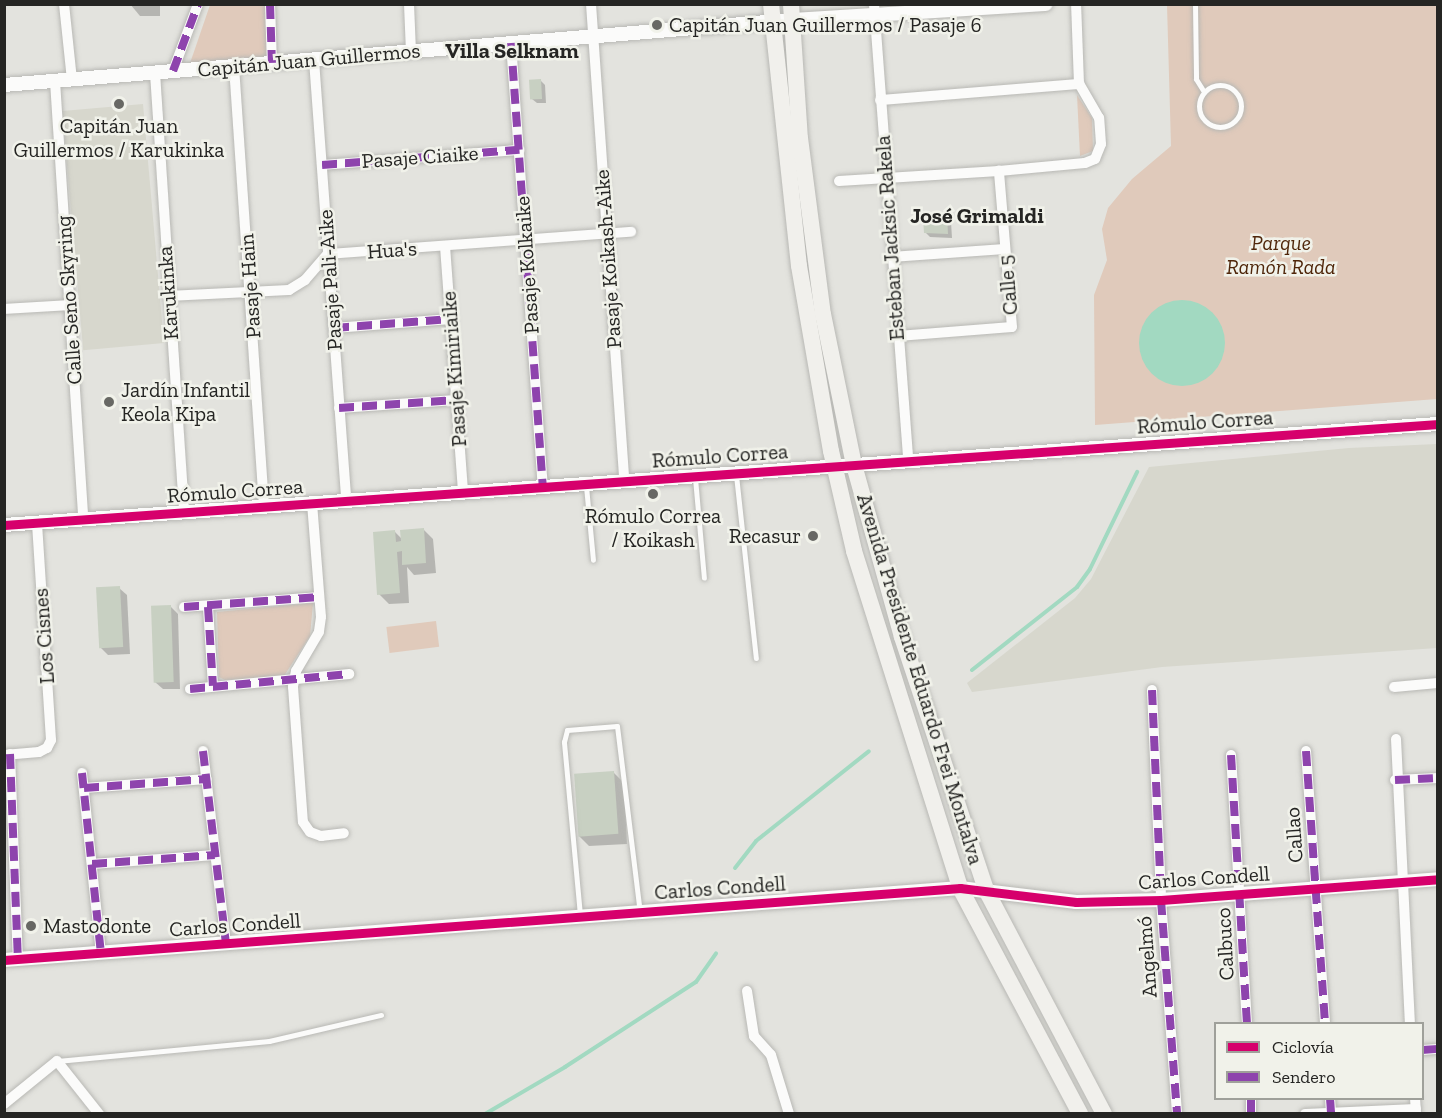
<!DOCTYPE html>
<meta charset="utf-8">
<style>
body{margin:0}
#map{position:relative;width:1442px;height:1118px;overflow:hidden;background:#e3e3de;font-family:"Zilla Slab",serif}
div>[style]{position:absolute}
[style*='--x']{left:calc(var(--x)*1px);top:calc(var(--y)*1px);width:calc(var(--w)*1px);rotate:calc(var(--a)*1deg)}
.built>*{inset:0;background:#d7d7cd;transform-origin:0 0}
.green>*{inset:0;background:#e0cabb;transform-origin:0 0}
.water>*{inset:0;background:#a2d9c1}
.round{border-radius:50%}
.shadow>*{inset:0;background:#0003}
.stream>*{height:4px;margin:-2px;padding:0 2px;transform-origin:2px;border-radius:2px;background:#a2d9c1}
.building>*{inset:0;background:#c8d0c2;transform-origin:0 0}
.roads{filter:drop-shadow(0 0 2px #b8b8b4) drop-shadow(0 0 2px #b8b8b4)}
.service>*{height:5px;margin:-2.5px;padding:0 2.5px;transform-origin:2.5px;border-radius:2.5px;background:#fbfbfa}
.service>.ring{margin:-2.5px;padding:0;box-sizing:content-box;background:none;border:5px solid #fbfbfa;border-radius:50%}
.minor>*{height:10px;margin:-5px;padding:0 5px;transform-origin:5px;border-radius:5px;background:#fbfbfa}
.tertiary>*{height:14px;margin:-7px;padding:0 7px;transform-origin:7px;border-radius:7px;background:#fbfbfa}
.secondary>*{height:16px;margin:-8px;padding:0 8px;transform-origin:8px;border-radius:8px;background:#f1f0ec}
.quiet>*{height:8px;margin-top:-4px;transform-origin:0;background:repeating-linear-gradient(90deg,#8e44ad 0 15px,transparent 0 23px)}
.cycleway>*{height:9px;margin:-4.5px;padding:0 4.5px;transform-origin:4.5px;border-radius:4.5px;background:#d6006c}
.dots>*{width:16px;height:16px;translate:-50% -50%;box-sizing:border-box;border:3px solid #f1f2ea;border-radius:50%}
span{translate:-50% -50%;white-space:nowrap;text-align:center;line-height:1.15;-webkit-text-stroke:5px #f1f2ea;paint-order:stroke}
.poi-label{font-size:21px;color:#252523}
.left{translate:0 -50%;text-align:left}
.right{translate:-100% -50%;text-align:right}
.street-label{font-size:21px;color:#252523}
.park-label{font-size:21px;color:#4f260a;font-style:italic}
.neighbourhood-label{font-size:22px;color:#252523;font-weight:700}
.frame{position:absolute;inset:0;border:6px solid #252523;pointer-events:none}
.legend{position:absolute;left:1214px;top:1022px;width:210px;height:78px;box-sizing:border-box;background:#f1f2ea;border:2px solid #9fa09a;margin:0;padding:8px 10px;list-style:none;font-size:18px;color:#252523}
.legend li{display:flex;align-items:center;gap:12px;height:30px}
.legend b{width:30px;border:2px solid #9fa09a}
</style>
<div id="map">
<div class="built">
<i style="left:143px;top:104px;width:240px;height:81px;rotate:85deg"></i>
<i style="clip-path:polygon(1437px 444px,1437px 648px,1162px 667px,972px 692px,967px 683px,1075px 598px,1091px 579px,1149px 467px,1349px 448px)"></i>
</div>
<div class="green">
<i style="clip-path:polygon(210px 5px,266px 5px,270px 65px,188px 69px)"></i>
<i style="clip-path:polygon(1167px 5px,1437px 5px,1437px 399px,1095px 425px,1094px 295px,1107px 260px,1102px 229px,1108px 208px,1132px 179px,1171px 146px)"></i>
<i style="clip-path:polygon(1077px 95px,1092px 118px,1093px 151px,1080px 156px)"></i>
<i style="clip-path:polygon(313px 603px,310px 636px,284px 676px,225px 680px,219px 677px,217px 612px)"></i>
<i style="left:436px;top:621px;width:26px;height:50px;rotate:83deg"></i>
</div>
<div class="water">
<i class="round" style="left:1139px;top:300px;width:86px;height:86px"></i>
</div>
<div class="shadow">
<i style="clip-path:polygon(130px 4px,160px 4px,160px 16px,140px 16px)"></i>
<i style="clip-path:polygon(540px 80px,545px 85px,546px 103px,537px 103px,532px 99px)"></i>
<i style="clip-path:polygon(946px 218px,951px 222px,952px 238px,930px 237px,925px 232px)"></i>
<i style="clip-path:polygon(423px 529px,433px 539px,436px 573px,414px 575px,407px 567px,409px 603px,389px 604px,379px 594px,395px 532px,402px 539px)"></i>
<i style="clip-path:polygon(119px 588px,127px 595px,130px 654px,108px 655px,101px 648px)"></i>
<i style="clip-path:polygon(170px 606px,178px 614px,180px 689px,163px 689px,155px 682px)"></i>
<i style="clip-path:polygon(614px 773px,624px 783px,627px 844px,589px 846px,579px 836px)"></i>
</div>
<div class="stream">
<i style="--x:972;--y:670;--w:134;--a:-38.3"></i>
<i style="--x:1077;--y:587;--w:22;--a:-54"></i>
<i style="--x:1090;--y:569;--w:108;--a:-64.1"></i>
<i style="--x:735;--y:868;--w:34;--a:-52"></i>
<i style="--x:756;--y:841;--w:144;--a:-38.5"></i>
<i style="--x:485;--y:1114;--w:93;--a:-30.4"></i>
<i style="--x:565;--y:1067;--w:156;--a:-33"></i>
<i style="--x:696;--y:982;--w:35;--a:-55"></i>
</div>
<div class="building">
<i style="left:541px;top:79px;width:20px;height:12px;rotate:87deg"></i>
<i style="clip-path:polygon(947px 216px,948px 234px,924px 233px,923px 218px)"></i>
<i style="clip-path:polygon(424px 528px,426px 563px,402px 565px,402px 551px,397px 552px,400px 593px,377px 595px,373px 532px,395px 530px,396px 542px,401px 541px,400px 530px)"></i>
<i style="left:120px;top:586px;width:61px;height:24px;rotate:87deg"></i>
<i style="left:171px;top:605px;width:77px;height:20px;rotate:88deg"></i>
<i style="left:614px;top:771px;width:63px;height:40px;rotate:86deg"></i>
</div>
<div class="roads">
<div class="service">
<i style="--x:1195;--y:4;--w:75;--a:89.2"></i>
<i style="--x:1196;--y:79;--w:15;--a:58"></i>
<i class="ring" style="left:1199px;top:85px;width:37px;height:37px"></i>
<i style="--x:736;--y:475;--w:184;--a:83.8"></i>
<i style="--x:695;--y:478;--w:100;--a:84.9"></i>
<i style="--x:586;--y:486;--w:74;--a:84.6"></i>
<i style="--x:580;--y:915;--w:174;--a:-95.3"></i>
<i style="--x:564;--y:742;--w:12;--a:-76"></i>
<i style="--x:567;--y:730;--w:50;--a:-4.6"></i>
<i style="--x:617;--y:726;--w:187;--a:83"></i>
<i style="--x:57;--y:1061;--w:213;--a:-5.4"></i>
<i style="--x:269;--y:1041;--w:115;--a:-13.1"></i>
</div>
<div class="minor">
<i style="--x:64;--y:4;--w:76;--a:84"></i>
<i style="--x:270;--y:4;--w:59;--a:88.1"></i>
<i style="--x:409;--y:4;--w:48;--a:87.6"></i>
<i style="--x:591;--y:4;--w:478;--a:86"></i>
<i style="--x:874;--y:4;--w:458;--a:85.7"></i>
<i style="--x:511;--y:43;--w:445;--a:85.9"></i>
<i style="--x:314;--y:60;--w:442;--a:85.8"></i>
<i style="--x:234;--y:66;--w:442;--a:86.1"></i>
<i style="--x:173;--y:71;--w:72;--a:-69.5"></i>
<i style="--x:155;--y:73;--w:440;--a:86.2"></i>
<i style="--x:55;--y:81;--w:439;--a:86.3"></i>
<i style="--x:880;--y:100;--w:200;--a:-4.6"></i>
<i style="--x:322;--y:165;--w:198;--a:-4.4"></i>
<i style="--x:839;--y:181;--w:160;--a:-3.6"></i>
<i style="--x:999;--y:171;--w:86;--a:-5.3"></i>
<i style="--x:1085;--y:163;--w:11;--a:-22"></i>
<i style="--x:1095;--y:159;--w:16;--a:-68"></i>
<i style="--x:1101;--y:144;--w:26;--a:-94"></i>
<i style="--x:1099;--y:118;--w:39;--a:-120"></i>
<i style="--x:1079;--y:84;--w:80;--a:-92.1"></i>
<i style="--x:445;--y:246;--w:247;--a:85.8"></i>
<i style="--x:891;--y:257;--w:114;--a:-4"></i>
<i style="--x:168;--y:296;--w:121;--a:-2.8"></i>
<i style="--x:289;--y:290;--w:19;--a:-32"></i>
<i style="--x:305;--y:280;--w:35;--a:-49"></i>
<i style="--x:328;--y:254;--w:304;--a:-4.2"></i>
<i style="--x:4;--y:309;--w:66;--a:-3.5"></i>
<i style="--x:334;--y:328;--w:117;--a:-4.4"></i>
<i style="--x:898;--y:336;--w:114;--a:-4.5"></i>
<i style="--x:1012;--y:327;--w:157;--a:-94.8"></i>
<i style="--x:339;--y:408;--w:117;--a:-3.9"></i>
<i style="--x:312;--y:503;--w:114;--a:85.5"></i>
<i style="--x:321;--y:617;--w:15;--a:98"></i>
<i style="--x:319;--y:632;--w:45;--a:120.5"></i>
<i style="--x:296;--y:671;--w:16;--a:101"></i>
<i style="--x:293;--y:687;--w:135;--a:85.8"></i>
<i style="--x:303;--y:822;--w:12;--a:55"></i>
<i style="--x:310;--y:832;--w:12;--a:20"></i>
<i style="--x:321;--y:836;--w:23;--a:-7"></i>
<i style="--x:184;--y:607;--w:135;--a:-4.2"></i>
<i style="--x:208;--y:607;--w:79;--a:86.4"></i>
<i style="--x:1394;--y:687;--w:44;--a:-5.2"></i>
<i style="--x:190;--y:689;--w:160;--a:-5.4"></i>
<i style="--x:1152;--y:690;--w:210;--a:87.5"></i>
<i style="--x:1161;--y:900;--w:215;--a:85.7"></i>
<i style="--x:1396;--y:739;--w:285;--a:87.2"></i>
<i style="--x:203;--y:751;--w:193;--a:83.2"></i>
<i style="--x:1306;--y:751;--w:274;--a:86"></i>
<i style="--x:10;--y:754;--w:205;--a:87.8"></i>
<i style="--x:4;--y:755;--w:35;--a:-5"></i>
<i style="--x:39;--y:752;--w:9;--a:-27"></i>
<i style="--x:47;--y:748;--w:9;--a:-63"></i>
<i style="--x:51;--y:740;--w:217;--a:-93.7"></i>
<i style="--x:1231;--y:755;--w:269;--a:86.6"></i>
<i style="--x:82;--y:773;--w:181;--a:84"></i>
<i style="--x:1395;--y:780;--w:43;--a:-2.7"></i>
<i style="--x:84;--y:788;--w:123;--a:-4.2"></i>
<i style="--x:92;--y:864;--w:123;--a:-4.2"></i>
<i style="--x:747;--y:991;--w:46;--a:81.2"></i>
<i style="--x:754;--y:1036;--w:25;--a:48"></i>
<i style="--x:771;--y:1055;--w:62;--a:73"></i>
<i style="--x:1422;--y:1050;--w:16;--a:-4"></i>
<i style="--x:1251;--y:1098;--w:16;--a:90"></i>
<i style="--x:1330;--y:1098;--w:16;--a:86"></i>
<i style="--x:1415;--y:1098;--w:16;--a:86"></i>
<i style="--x:4;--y:1104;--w:68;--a:-39.1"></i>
<i style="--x:57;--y:1061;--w:68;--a:51.6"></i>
<i style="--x:1305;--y:1114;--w:111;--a:-2.6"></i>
</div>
<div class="tertiary">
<i style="--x:4;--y:85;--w:791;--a:-4.72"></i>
<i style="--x:792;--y:20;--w:254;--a:-3.6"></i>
<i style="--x:4;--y:525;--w:1438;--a:-4.03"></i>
<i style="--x:4;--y:960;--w:959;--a:-4.31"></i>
<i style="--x:960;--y:888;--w:117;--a:6.9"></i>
<i style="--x:1076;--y:902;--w:85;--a:-1.3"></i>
<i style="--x:1161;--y:900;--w:278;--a:-4.3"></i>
</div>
<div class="secondary">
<i style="--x:771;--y:4;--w:263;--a:83.9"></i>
<i style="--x:799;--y:266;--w:188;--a:80.2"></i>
<i style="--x:831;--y:451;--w:103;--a:77"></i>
<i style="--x:854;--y:551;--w:353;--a:72.5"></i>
<i style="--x:960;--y:888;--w:256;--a:62"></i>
<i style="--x:791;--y:4;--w:134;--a:86.2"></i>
<i style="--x:800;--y:138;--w:177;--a:82.6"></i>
<i style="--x:823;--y:314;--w:154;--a:78.4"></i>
<i style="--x:854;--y:465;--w:179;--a:74.4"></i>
<i style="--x:902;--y:637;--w:267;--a:71.6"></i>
<i style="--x:986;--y:890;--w:253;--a:62.2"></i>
</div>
</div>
<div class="quiet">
<i style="--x:270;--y:4;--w:59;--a:88.1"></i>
<i style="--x:511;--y:43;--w:445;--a:85.9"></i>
<i style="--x:173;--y:71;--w:72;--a:-69.5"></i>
<i style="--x:322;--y:165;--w:198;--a:-4.4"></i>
<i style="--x:334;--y:328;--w:117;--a:-4.4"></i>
<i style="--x:339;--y:408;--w:117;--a:-3.9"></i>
<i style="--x:184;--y:607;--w:135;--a:-4.2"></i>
<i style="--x:208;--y:607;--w:79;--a:86.4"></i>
<i style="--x:190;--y:689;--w:160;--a:-5.4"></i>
<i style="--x:1152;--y:690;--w:210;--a:87.5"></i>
<i style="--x:1161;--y:900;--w:215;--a:85.7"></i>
<i style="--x:203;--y:751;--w:193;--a:83.2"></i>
<i style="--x:1306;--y:751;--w:274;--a:86"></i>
<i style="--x:10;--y:754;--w:205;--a:87.8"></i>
<i style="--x:1231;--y:755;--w:269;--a:86.6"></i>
<i style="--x:82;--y:773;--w:181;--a:84"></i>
<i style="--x:1395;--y:780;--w:43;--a:-2.7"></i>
<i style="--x:84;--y:788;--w:123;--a:-4.2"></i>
<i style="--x:92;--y:864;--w:123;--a:-4.2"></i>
<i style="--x:1422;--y:1050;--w:16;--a:-4"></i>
<i style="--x:1251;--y:1098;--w:16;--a:90"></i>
<i style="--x:1330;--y:1098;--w:16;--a:86"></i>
</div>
<div class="cycleway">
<i style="--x:4;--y:525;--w:1438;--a:-4.03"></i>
<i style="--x:4;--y:960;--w:959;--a:-4.31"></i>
<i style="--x:960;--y:888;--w:117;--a:6.9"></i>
<i style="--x:1076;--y:902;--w:85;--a:-1.3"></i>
<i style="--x:1161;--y:900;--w:278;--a:-4.3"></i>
</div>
<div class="dots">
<i style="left:657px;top:25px;background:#686864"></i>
<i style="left:119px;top:104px;background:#686864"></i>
<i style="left:109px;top:402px;background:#686864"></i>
<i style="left:653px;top:494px;background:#686864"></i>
<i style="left:813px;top:536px;background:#686864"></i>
<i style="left:31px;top:926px;background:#686864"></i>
</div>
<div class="poi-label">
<span class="left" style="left:669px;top:25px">Capitán Juan Guillermos / Pasaje 6</span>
<span style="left:119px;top:138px">Capitán Juan<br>Guillermos / Karukinka</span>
<span class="left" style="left:121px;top:402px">Jardín Infantil<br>Keola Kipa</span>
<span style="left:653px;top:528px">Rómulo Correa<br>/ Koikash</span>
<span class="right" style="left:801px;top:536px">Recasur</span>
<span class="left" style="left:43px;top:926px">Mastodonte</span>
</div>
<div class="street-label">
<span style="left:309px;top:60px;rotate:-5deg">Capitán Juan Guillermos</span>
<span style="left:420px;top:157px;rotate:-4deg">Pasaje Ciaike</span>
<span style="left:890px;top:238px;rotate:-94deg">Esteban Jacksic Rakela</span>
<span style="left:392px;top:250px;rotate:-4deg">Hua's</span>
<span style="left:608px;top:259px;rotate:-94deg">Pasaje Koikash-Aike</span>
<span style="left:527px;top:265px;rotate:-94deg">Pasaje Kolkaike</span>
<span style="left:330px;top:280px;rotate:-94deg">Pasaje Pali-Aike</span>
<span style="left:1008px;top:285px;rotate:-95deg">Calle 5</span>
<span style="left:250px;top:286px;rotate:-94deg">Pasaje Hain</span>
<span style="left:168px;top:293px;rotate:-94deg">Karukinka</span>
<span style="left:69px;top:300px;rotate:-94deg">Calle Seno Skyring</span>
<span style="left:454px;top:369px;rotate:-94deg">Pasaje Kimiriaike</span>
<span style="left:1205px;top:422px;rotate:-4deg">Rómulo Correa</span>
<span style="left:720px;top:456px;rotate:-4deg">Rómulo Correa</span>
<span style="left:235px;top:491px;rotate:-4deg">Rómulo Correa</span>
<span style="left:44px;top:636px;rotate:-94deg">Los Cisnes</span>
<span style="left:920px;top:679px;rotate:73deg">Avenida Presidente Eduardo Frei Montalva</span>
<span style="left:1294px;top:835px;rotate:-94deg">Callao</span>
<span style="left:1204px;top:878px;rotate:-4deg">Carlos Condell</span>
<span style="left:720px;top:888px;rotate:-4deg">Carlos Condell</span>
<span style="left:235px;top:925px;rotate:-4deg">Carlos Condell</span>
<span style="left:1225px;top:944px;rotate:-93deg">Calbuco</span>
<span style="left:1147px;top:957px;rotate:-94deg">Angelmó</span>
</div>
<div class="park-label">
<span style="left:1281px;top:255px">Parque<br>Ramón Rada</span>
</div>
<div class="neighbourhood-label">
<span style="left:512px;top:51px">Villa Selknam</span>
<span style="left:977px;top:216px">José Grimaldi</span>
</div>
<div class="frame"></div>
<ul class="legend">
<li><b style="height:8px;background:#d6006c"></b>Ciclovía</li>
<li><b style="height:8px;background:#8e44ad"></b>Sendero</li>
</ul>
</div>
